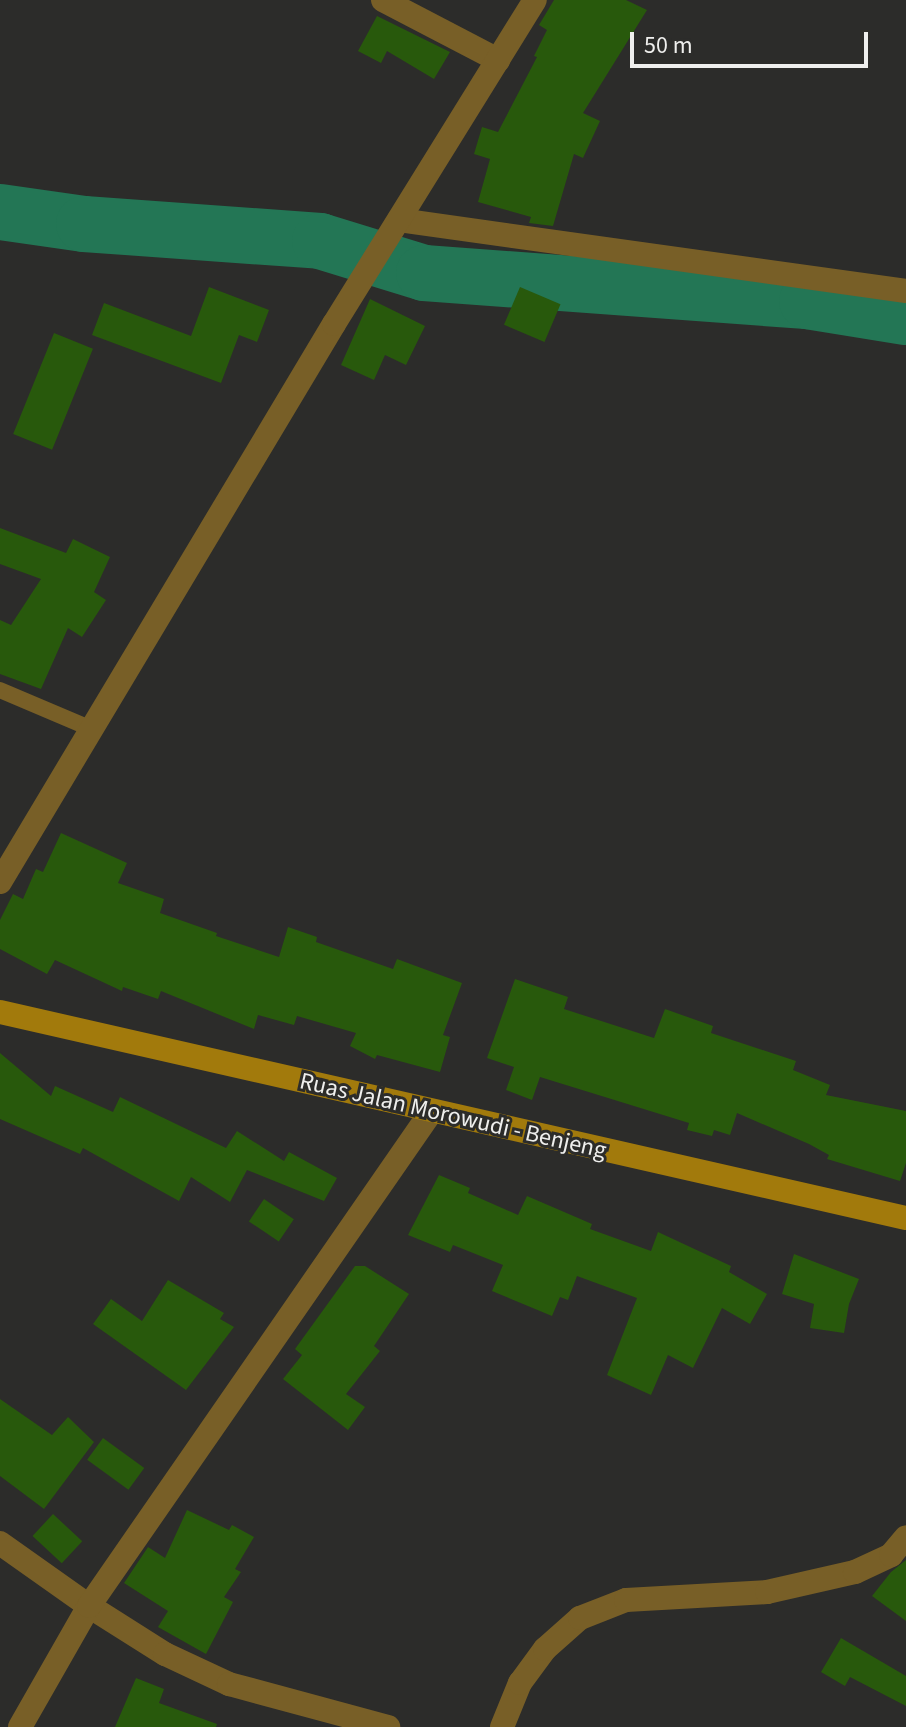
<!DOCTYPE html>
<style>
body{margin:0}
#map{position:relative;width:906px;height:1727px;overflow:hidden;background:#2c2c2a;font-family:"Source Sans 3",sans-serif}
div>[style]{position:absolute}
[style*='--x']{left:calc(var(--x)*1px);top:calc(var(--y)*1px);width:calc(var(--w)*1px);rotate:calc(var(--a)*1deg)}
.river>*{height:56px;margin:-28px;padding:0 28px;transform-origin:28px;border-radius:28px;background:#237655}
.building>*{inset:0;background:#28590c;transform-origin:0 0}
.lane>*{height:16px;margin:-8px;padding:0 8px;transform-origin:8px;border-radius:8px;background:#785f27}
.street>*{height:24px;margin:-12px;padding:0 12px;transform-origin:12px;border-radius:12px;background:#785f27}
.secondary>*{height:24px;margin:-12px;padding:0 12px;transform-origin:12px;border-radius:12px;background:#a27a0c}
span{translate:-50% -50%;white-space:nowrap;text-align:center;line-height:1.15;-webkit-text-stroke:6px #2c2c2a;paint-order:stroke}
.street-label{font-size:24px;color:#efefed}
.scale{position:absolute;left:630px;top:32px;width:238px;height:36px;box-sizing:border-box;border:4px solid #efefed;border-top:0;padding-left:10px;font-size:24px;line-height:28px;white-space:nowrap;color:#efefed;-webkit-text-stroke:6px #2c2c2a;paint-order:stroke}
</style>
<div id="map">
<div class="river">
<i style="--x:0;--y:212;--w:85;--a:8.1"></i>
<i style="--x:84;--y:224;--w:237;--a:4.1"></i>
<i style="--x:320;--y:241;--w:109;--a:17.1"></i>
<i style="--x:424;--y:273;--w:384;--a:4.2"></i>
<i style="--x:807;--y:301;--w:100;--a:9.2"></i>
</div>
<div class="building">
<i style="clip-path:polygon(554px 0,626px 0,647px 10px,583px 113px,600px 121px,583px 158px,574px 154px,553px 226px,529px 223px,531px 217px,478px 202px,490px 159px,474px 154px,482px 127px,498px 132px,537px 57px,534px 56px,547px 30px,539px 25px)"></i>
<i style="clip-path:polygon(377px 16px,450px 52px,434px 79px,387px 51px,381px 63px,358px 51px)"></i>
<i style="clip-path:polygon(209px 287px,269px 310px,257px 342px,239px 335px,221px 383px,92px 335px,104px 303px,191px 336px)"></i>
<i style="left:520px;top:287px;width:44px;height:41px;rotate:23deg"></i>
<i style="clip-path:polygon(370px 299px,425px 326px,406px 365px,385px 355px,374px 380px,341px 365px)"></i>
<i style="left:54px;top:333px;width:42px;height:109px;rotate:22deg"></i>
<i style="clip-path:polygon(0 528px,66px 553px,73px 539px,110px 557px,94px 592px,106px 600px,82px 637px,68px 628px,41px 689px,0 674px,0 620px,11px 625px,41px 579px,0 564px)"></i>
<i style="clip-path:polygon(61px 833px,127px 863px,118px 883px,164px 899px,160px 913px,217px 933px,216px 936px,279px 957px,288px 927px,317px 937px,316px 942px,393px 969px,397px 959px,462px 983px,443px 1035px,450px 1037px,440px 1072px,377px 1055px,375px 1059px,350px 1046px,356px 1033px,297px 1016px,294px 1025px,258px 1015px,254px 1029px,161px 991px,158px 999px,123px 987px,122px 991px,55px 960px,47px 974px,0 949px,0 920px,13px 894px,23px 899px,36px 869px,43px 872px)"></i>
<i style="clip-path:polygon(515px 979px,568px 997px,564px 1009px,654px 1038px,665px 1009px,713px 1026px,711px 1033px,796px 1061px,793px 1070px,830px 1085px,826px 1095px,906px 1111px,906px 1163px,900px 1181px,827px 1159px,829px 1155px,809px 1144px,737px 1113px,730px 1135px,714px 1130px,712px 1136px,687px 1130px,689px 1123px,540px 1077px,532px 1100px,506px 1090px,514px 1067px,487px 1058px)"></i>
<i style="clip-path:polygon(0 1053px,51px 1096px,55px 1086px,113px 1112px,120px 1097px,226px 1148px,237px 1131px,284px 1161px,289px 1152px,337px 1178px,324px 1201px,247px 1170px,230px 1202px,191px 1177px,179px 1201px,83px 1148px,80px 1154px,0 1119px)"></i>
<i style="clip-path:polygon(439px 1175px,470px 1188px,468px 1193px,518px 1215px,527px 1196px,592px 1224px,590px 1229px,651px 1251px,658px 1232px,731px 1266px,729px 1272px,767px 1294px,750px 1324px,722px 1308px,693px 1368px,668px 1355px,651px 1395px,607px 1375px,637px 1298px,577px 1276px,568px 1300px,560px 1297px,552px 1316px,492px 1291px,503px 1265px,453px 1245px,450px 1252px,408px 1235px)"></i>
<i style="left:264px;top:1199px;width:36px;height:27px;rotate:34deg"></i>
<i style="clip-path:polygon(794px 1254px,859px 1279px,849px 1304px,844px 1333px,810px 1328px,814px 1304px,782px 1294px)"></i>
<i style="clip-path:polygon(355px 1266px,365px 1266px,409px 1294px,374px 1346px,380px 1351px,346px 1394px,365px 1407px,348px 1430px,283px 1379px,302px 1355px,295px 1349px)"></i>
<i style="clip-path:polygon(168px 1280px,224px 1313px,220px 1319px,234px 1327px,186px 1390px,93px 1324px,111px 1299px,142px 1321px)"></i>
<i style="clip-path:polygon(0 1399px,52px 1435px,68px 1417px,94px 1442px,44px 1509px,0 1476px)"></i>
<i style="left:103px;top:1438px;width:51px;height:27px;rotate:36deg"></i>
<i style="clip-path:polygon(187px 1510px,229px 1530px,232px 1525px,254px 1537px,235px 1569px,241px 1572px,224px 1597px,233px 1602px,206px 1654px,158px 1627px,168px 1611px,124px 1583px,148px 1547px,165px 1558px)"></i>
<i style="left:53px;top:1514px;width:40px;height:30px;rotate:43deg"></i>
<i style="clip-path:polygon(906px 1560px,906px 1621px,872px 1596px,891px 1572px)"></i>
<i style="clip-path:polygon(841px 1638px,906px 1676px,906px 1706px,850px 1677px,845px 1686px,821px 1672px)"></i>
<i style="clip-path:polygon(136px 1678px,164px 1689px,159px 1703px,217px 1724px,216px 1727px,115px 1727px)"></i>
</div>
<div class="lane">
<i style="--x:0;--y:690;--w:100;--a:23"></i>
</div>
<div class="street">
<i style="--x:383;--y:0;--w:130;--a:27.6"></i>
<i style="--x:399;--y:220;--w:512;--a:7.97"></i>
<i style="--x:0;--y:882;--w:650;--a:-59.1"></i>
<i style="--x:334;--y:324;--w:381;--a:-58.2"></i>
<i style="--x:0;--y:1543;--w:109;--a:35.3"></i>
<i style="--x:89;--y:1606;--w:90;--a:32.3"></i>
<i style="--x:165;--y:1654;--w:71;--a:25.1"></i>
<i style="--x:229;--y:1684;--w:165;--a:15.1"></i>
<i style="--x:20;--y:1727;--w:139;--a:-60.3"></i>
<i style="--x:89;--y:1606;--w:601;--a:-55.3"></i>
<i style="--x:502;--y:1727;--w:48;--a:-67.8"></i>
<i style="--x:520;--y:1683;--w:42;--a:-53.7"></i>
<i style="--x:545;--y:1649;--w:47;--a:-41.5"></i>
<i style="--x:580;--y:1618;--w:49;--a:-21.4"></i>
<i style="--x:626;--y:1600;--w:141;--a:-3.2"></i>
<i style="--x:767;--y:1592;--w:90;--a:-12.8"></i>
<i style="--x:855;--y:1572;--w:40;--a:-25"></i>
<i style="--x:891;--y:1555;--w:23;--a:-50"></i>
</div>
<div class="secondary">
<i style="--x:0;--y:1012;--w:929;--a:12.81"></i>
</div>
<div class="street-label">
<span style="left:453px;top:1116px;rotate:13deg">Ruas Jalan Morowudi - Benjeng</span>
</div>
<div class="scale">50 m</div>
</div>
